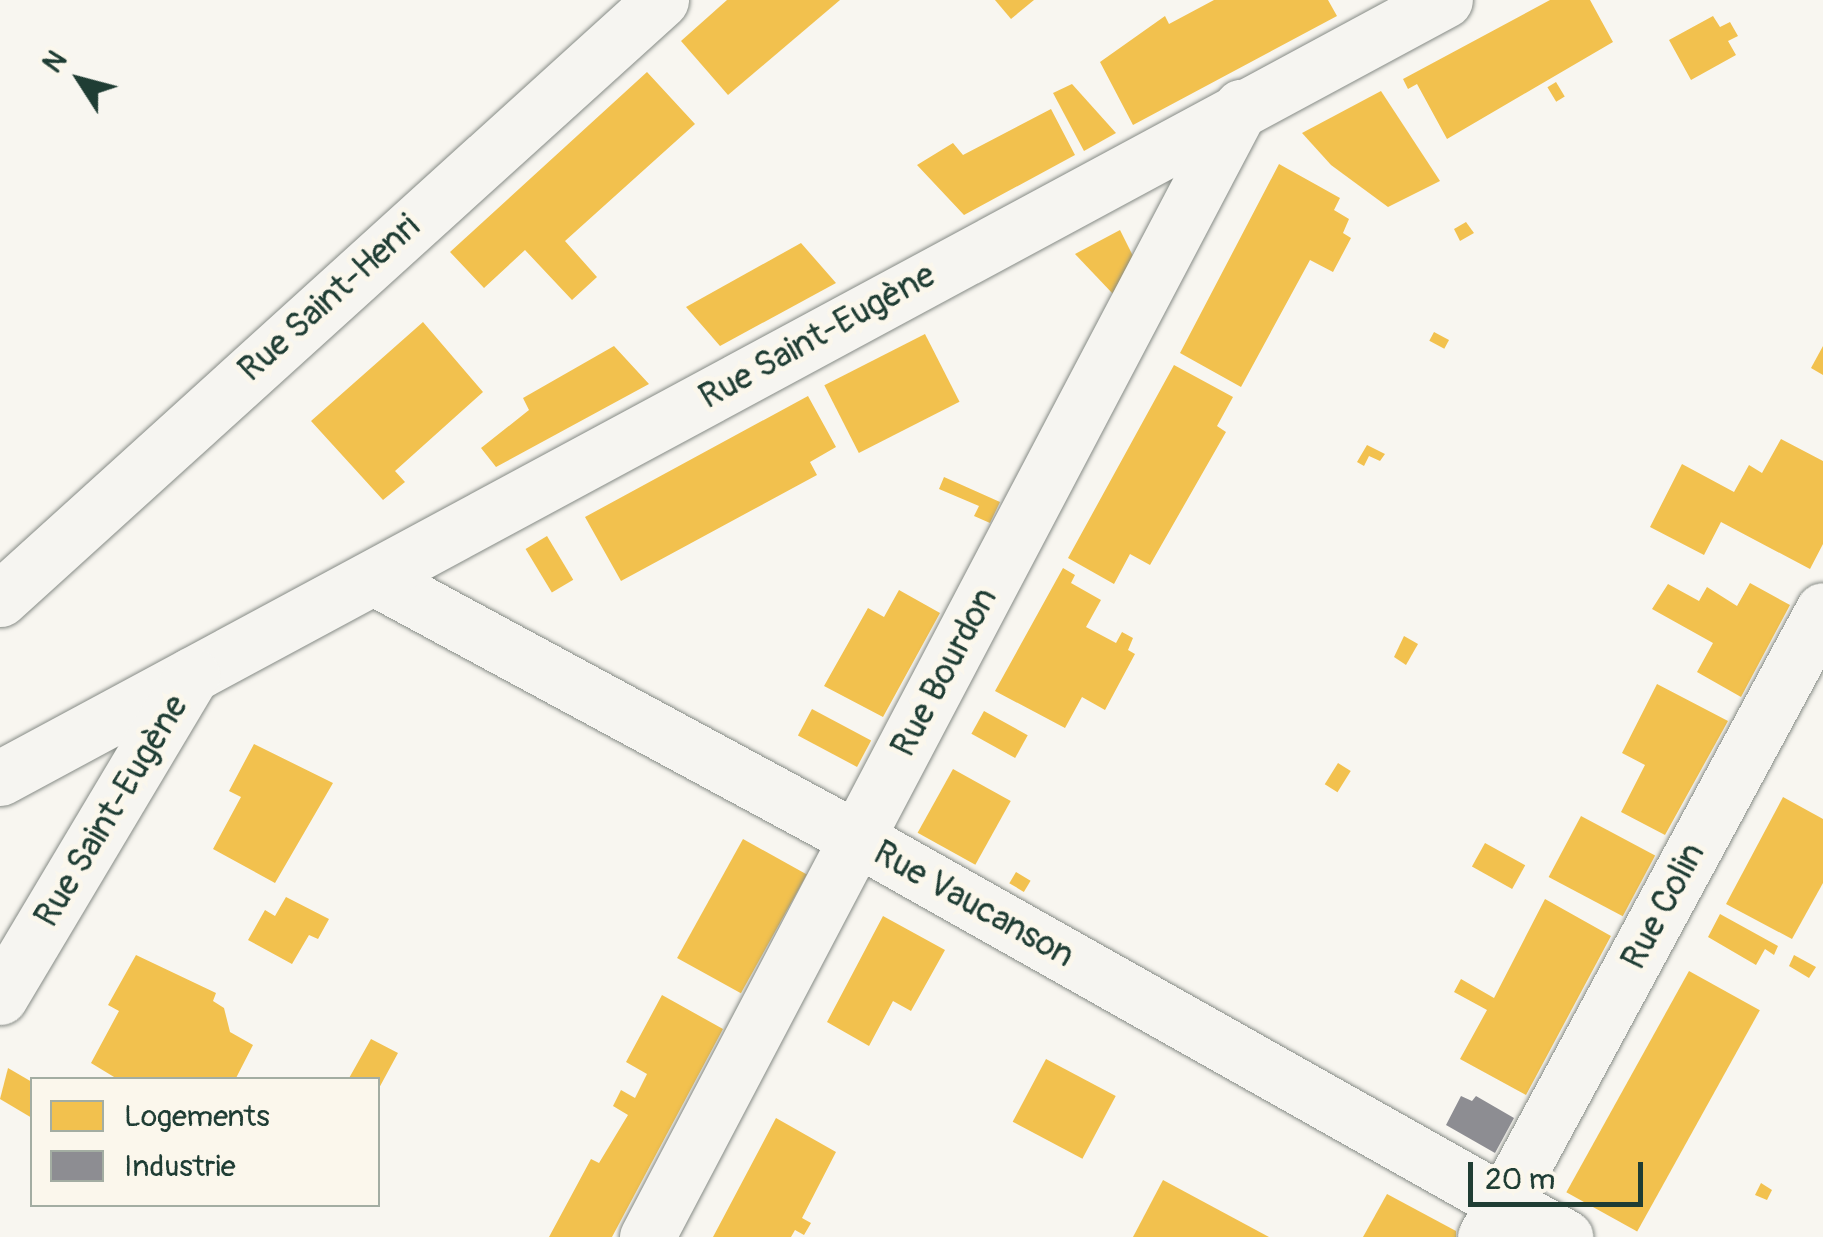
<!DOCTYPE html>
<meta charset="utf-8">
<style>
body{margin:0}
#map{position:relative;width:1823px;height:1237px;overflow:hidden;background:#f8f6f0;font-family:Pangolin,sans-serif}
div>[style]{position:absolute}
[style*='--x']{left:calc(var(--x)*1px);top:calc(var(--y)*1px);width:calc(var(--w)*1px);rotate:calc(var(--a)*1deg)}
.homes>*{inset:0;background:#f2c14e;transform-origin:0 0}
.industry>*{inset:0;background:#8d8d92}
.roads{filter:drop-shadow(0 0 2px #868b86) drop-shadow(0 0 2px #868b86)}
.minor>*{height:55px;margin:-27.5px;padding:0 27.5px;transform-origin:27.5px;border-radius:27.5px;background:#f6f5f1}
span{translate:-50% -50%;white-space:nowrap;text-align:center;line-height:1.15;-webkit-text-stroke:10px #fbf7ec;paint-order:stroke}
.street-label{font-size:35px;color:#1f3d34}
.legend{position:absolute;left:30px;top:1077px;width:350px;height:130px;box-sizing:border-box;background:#fbf7ec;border:2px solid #a3ada2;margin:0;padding:12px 18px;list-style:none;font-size:30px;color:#1f3d34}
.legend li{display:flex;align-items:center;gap:20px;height:50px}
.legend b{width:50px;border:2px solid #a3ada2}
.north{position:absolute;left:30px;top:30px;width:100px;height:100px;-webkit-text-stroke:8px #fbf7ec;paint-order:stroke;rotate:306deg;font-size:28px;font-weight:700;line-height:40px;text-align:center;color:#1f3d34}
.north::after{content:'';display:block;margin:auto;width:35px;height:45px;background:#1f3d34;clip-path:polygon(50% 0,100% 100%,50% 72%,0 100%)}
.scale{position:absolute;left:1468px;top:1162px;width:175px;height:45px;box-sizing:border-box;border:5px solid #1f3d34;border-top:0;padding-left:12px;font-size:30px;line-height:35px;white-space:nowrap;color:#1f3d34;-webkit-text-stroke:8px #fbf7ec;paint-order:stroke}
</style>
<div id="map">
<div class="homes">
<i style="clip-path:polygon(727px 0,840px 0,728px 95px,681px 41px)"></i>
<i style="clip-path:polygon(995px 0,1034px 0,1011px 19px)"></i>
<i style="clip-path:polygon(1214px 0,1328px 0,1337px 16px,1133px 125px,1100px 62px,1165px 16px,1169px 24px)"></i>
<i style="clip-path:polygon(1550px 0,1590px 0,1613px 42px,1447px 139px,1417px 84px,1408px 89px,1403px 79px)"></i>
<i style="clip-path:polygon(1713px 16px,1720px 27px,1730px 22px,1738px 36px,1728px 41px,1736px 55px,1691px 80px,1669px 40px)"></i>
<i style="clip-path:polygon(647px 72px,695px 124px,565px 241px,597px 277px,572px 300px,525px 250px,484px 288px,450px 252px)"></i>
<i style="left:1556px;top:82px;width:17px;height:10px;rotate:59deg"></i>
<i style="clip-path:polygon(1072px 84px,1116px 133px,1084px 151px,1053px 93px)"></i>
<i style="clip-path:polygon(1381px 91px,1440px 181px,1388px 207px,1331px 165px,1302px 133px)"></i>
<i style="clip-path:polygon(1051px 109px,1075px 155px,964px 215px,917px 165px,953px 143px,963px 155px)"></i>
<i style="clip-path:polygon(1279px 164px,1340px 198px,1334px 210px,1349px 219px,1343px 233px,1351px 238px,1333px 272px,1310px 260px,1241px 387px,1180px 353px)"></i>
<i style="clip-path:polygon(1466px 222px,1474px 233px,1460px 241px,1454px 229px)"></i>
<i style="clip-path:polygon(1120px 230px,1133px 256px,1113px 294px,1075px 254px)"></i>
<i style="clip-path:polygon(801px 243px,836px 283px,720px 346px,686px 307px)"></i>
<i style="clip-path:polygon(423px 322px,483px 392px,395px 471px,405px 482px,383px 500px,311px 421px)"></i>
<i style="left:1434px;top:332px;width:17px;height:10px;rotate:28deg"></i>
<i style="left:925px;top:334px;width:76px;height:113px;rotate:63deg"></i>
<i style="clip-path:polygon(614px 346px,649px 384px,496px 467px,481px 448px,529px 410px,523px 398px)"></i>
<i style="clip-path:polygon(1823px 346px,1823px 375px,1811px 368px)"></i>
<i style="clip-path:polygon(1174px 365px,1233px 397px,1217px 426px,1226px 432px,1150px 565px,1130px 554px,1114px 584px,1068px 558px)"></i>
<i style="clip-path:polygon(808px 396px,836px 447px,810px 462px,817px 475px,621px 581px,585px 517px)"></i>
<i style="clip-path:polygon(1781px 439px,1823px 461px,1823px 544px,1810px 569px,1721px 522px,1704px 555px,1650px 527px,1682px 464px,1734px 492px,1749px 465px,1762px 473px)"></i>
<i style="clip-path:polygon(1367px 445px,1385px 454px,1380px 461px,1369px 456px,1364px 466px,1357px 462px)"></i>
<i style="clip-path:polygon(944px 477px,1000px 502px,990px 523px,974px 516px,979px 506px,939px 489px)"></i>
<i style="left:547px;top:536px;width:51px;height:25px;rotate:59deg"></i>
<i style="clip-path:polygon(1063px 568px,1075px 575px,1071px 583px,1101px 600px,1086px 627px,1116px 643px,1122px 632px,1133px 638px,1128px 650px,1135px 654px,1105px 710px,1082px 697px,1065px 728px,995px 691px)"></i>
<i style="clip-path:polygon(1750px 583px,1790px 605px,1741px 697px,1697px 672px,1713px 643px,1652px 609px,1668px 584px,1699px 601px,1707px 587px,1737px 606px)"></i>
<i style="clip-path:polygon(899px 590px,940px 613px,883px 717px,824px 686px,868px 608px,884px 617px)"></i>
<i style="clip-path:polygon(1404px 636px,1418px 644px,1406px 665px,1394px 657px)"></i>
<i style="clip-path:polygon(1657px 684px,1728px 721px,1665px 835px,1621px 812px,1645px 765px,1622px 753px)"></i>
<i style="left:812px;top:709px;width:67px;height:30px;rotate:28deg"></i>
<i style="left:984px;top:711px;width:50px;height:26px;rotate:29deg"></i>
<i style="clip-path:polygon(254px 744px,333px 783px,275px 883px,213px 849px,241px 797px,229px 791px)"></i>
<i style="left:1338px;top:763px;width:15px;height:25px;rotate:32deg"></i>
<i style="left:953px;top:769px;width:66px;height:73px;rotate:29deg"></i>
<i style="clip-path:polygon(1783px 797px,1823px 819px,1823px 883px,1792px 939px,1726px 904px)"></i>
<i style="left:1581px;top:816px;width:84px;height:69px;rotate:28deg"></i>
<i style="left:743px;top:839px;width:73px;height:136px;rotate:29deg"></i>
<i style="left:1485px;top:843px;width:46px;height:27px;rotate:29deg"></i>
<i style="left:1016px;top:872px;width:17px;height:13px;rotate:31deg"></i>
<i style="clip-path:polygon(286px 897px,329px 919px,318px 939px,309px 935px,292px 964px,248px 940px,265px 910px,275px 916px)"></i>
<i style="clip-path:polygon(1545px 899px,1611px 936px,1526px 1095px,1460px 1059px,1487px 1010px,1454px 992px,1461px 979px,1494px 998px)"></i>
<i style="clip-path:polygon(1720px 914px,1778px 946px,1774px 955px,1765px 949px,1756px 965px,1708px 937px)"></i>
<i style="clip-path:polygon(883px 916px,945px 950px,911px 1011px,893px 1001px,869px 1046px,827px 1022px)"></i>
<i style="clip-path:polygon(136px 955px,216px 993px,213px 1001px,224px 1008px,230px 1032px,253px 1045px,235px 1080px,119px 1080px,91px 1063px,119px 1011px,108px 1005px)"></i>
<i style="clip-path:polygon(1794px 955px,1816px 967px,1809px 978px,1789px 966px)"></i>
<i style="left:1689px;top:971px;width:81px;height:253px;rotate:29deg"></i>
<i style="clip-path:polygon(662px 995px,723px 1029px,612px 1237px,549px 1237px,591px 1159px,599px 1163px,628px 1115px,613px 1106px,621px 1090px,635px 1098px,647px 1074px,626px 1062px)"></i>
<i style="clip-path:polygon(371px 1039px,398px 1053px,378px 1090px,378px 1080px,348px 1080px)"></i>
<i style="left:1046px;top:1059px;width:79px;height:71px;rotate:28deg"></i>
<i style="clip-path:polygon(8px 1068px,32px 1082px,32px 1118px,0 1099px)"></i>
<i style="clip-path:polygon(776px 1118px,836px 1152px,802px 1218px,811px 1223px,804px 1235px,795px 1230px,791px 1237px,713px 1237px)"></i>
<i style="clip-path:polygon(1163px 1180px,1269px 1237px,1133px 1237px)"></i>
<i style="clip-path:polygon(1761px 1183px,1772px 1190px,1767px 1200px,1755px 1195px)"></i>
<i style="clip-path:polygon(1387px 1194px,1456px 1231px,1456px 1237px,1363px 1237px)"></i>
</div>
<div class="industry">
<i style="clip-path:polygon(1461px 1096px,1472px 1101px,1476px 1096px,1514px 1118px,1495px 1153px,1446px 1125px)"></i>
</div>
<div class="roads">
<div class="minor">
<i style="--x:378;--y:580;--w:543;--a:28.36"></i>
<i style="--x:856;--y:838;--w:814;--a:29.37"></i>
<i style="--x:0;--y:599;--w:892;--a:-42.18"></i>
<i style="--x:0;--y:778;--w:1641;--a:-28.3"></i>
<i style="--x:0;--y:997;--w:375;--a:-59.2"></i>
<i style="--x:647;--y:1237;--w:1277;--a:-62.27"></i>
<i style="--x:1485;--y:1237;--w:712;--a:-61.67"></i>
</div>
</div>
<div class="street-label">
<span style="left:329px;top:298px;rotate:-42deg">Rue Saint-Henri</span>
<span style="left:817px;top:336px;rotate:-29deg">Rue Saint-Eugène</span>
<span style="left:944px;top:672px;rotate:-62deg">Rue Bourdon</span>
<span style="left:111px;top:811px;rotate:-59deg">Rue Saint-Eugène</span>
<span style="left:974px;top:904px;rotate:29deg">Rue Vaucanson</span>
<span style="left:1663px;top:906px;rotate:-62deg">Rue Colin</span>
</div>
<ul class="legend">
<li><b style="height:28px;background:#f2c14e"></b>Logements</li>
<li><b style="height:28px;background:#8d8d92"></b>Industrie</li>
</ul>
<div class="north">N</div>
<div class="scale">20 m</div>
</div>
